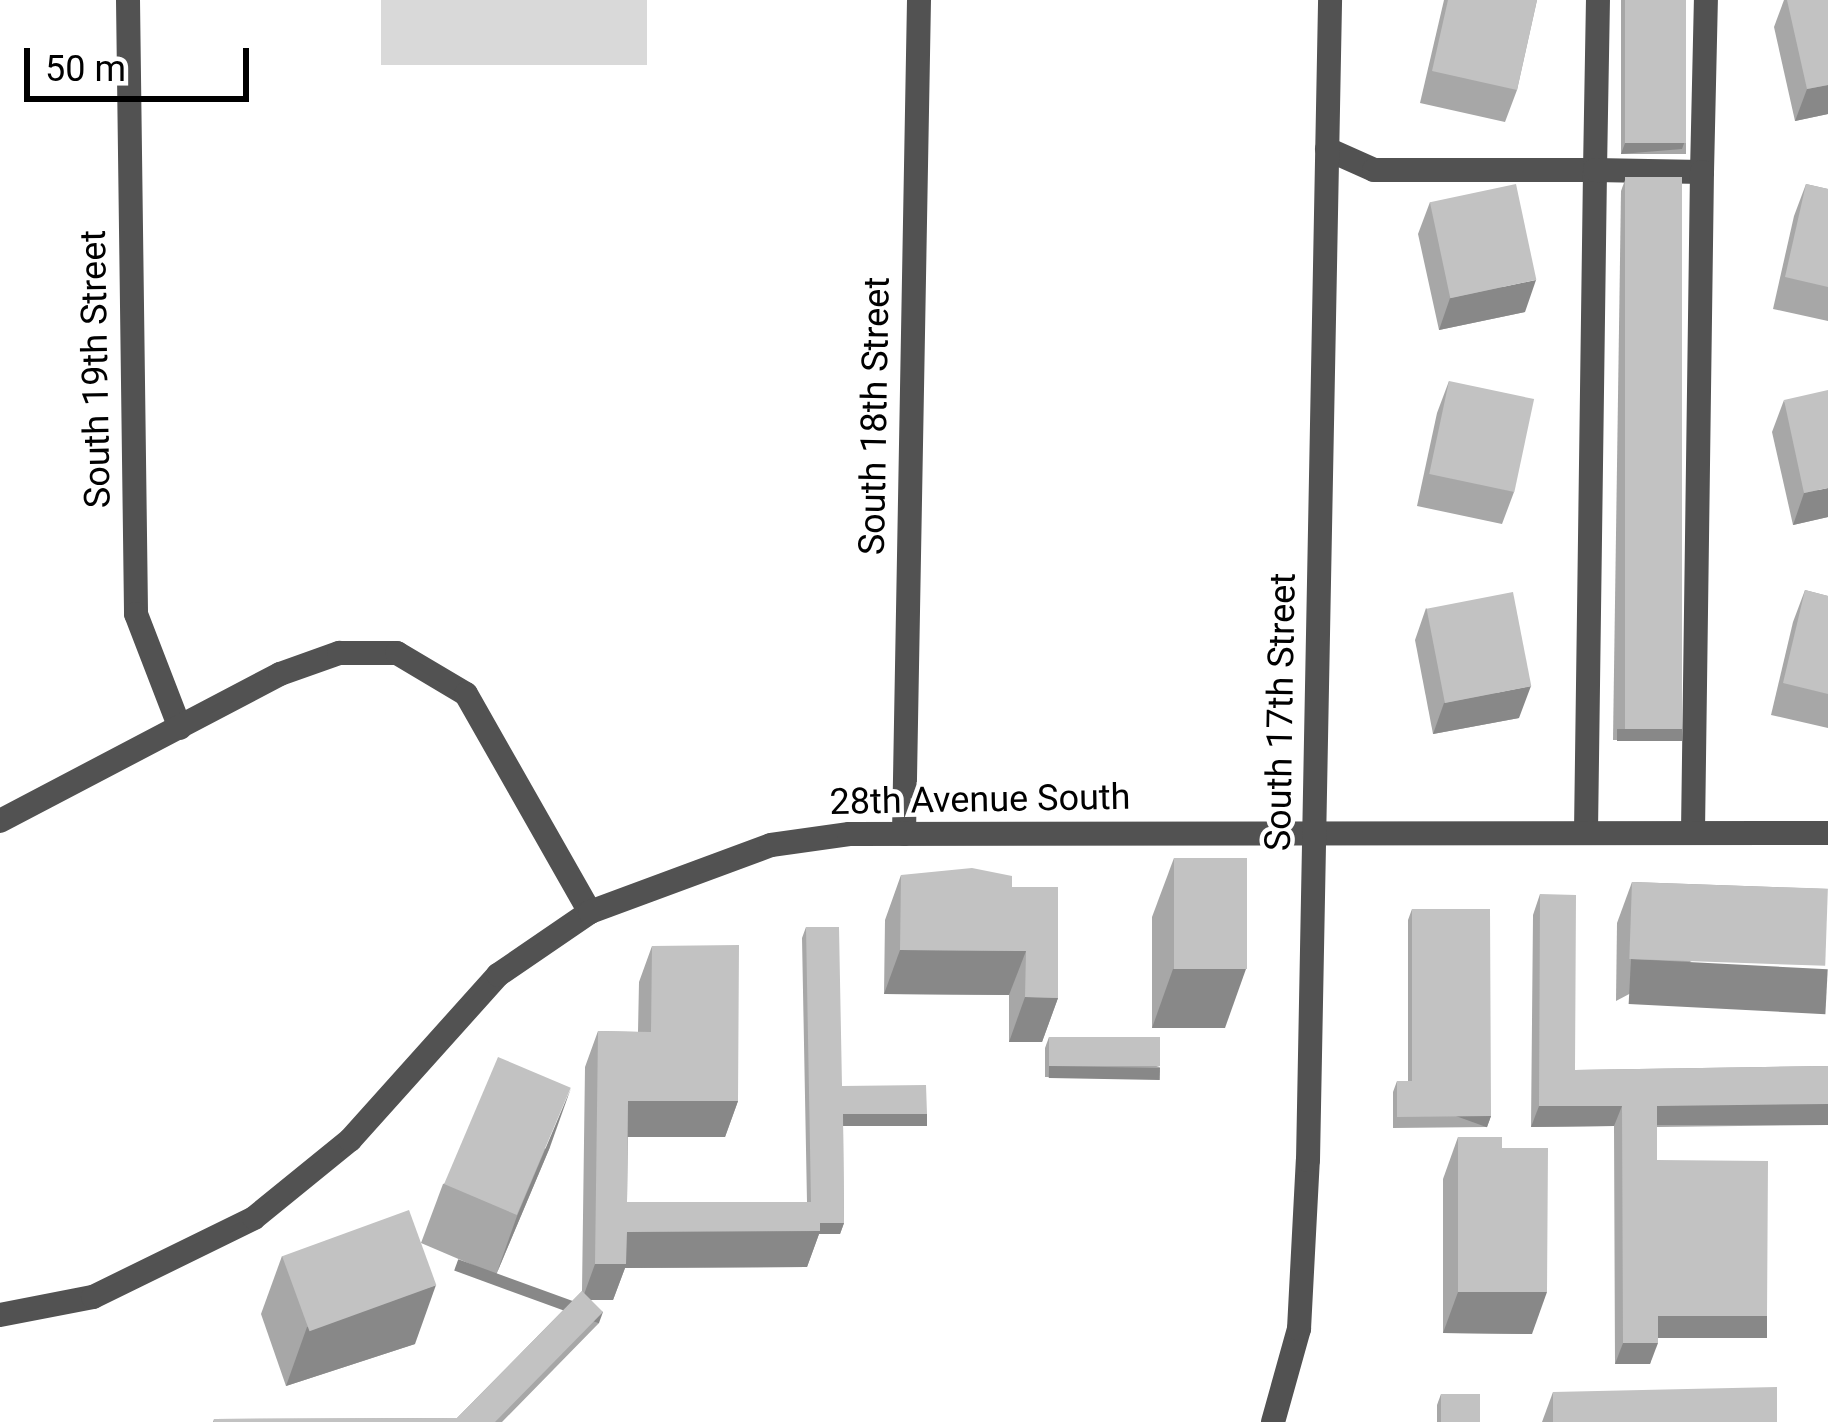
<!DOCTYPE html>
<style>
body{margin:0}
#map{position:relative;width:1828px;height:1422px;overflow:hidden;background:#fff;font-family:Roboto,sans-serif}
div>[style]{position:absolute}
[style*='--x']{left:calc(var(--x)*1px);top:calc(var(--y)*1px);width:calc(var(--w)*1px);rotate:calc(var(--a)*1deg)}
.green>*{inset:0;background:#d9d9d9;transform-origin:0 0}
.minor>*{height:24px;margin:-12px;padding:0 12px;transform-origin:12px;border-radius:12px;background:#525252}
.wall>*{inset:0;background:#a7a7a7;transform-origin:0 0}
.shaded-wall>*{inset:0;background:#888;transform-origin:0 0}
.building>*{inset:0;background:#c2c2c2;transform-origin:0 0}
span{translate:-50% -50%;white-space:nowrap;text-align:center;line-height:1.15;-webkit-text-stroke:9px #fff;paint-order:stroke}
.street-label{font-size:36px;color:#000}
.scale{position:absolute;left:24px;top:48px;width:225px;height:54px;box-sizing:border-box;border:6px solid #000;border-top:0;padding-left:15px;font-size:36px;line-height:42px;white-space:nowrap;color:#000;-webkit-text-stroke:9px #fff;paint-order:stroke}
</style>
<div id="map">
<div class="green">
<i style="left:381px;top:0;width:266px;height:65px"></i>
</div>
<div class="minor">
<i style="--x:128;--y:0;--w:614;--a:89.25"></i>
<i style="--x:136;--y:614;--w:122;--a:68.9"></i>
<i style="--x:1327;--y:149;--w:51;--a:24.1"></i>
<i style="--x:1374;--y:170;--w:221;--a:0"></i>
<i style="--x:1595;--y:170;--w:170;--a:-89"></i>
<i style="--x:0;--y:821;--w:316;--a:-27.7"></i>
<i style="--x:280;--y:674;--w:63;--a:-19.6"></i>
<i style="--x:339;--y:653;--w:58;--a:0"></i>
<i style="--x:397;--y:653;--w:80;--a:30.7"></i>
<i style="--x:466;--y:694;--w:251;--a:60.4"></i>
<i style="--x:1586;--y:832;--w:662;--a:-89.22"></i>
<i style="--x:1595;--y:170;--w:107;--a:1.1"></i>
<i style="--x:1702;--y:172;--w:172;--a:-88.7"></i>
<i style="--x:1693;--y:832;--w:660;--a:-89.22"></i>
<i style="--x:904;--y:834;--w:834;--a:-88.97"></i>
<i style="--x:0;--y:1315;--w:95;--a:-11"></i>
<i style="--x:93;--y:1297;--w:179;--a:-26.1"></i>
<i style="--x:254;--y:1218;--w:124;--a:-39.1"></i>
<i style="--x:350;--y:1140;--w:222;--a:-48.1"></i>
<i style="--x:498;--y:975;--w:112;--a:-34.4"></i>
<i style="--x:590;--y:912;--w:193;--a:-20.3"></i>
<i style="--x:771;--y:845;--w:79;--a:-8"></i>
<i style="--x:849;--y:834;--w:979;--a:-0.06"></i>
<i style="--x:1273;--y:1422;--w:97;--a:-74.4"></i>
<i style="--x:1299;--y:1329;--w:169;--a:-87"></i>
<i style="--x:1308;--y:1160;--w:1160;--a:-88.91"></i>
</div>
<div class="wall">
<i style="clip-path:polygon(1444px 0,1537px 0,1517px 90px,1505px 122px,1420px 103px)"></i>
<i style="left:1621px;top:0;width:65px;height:154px"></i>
<i style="clip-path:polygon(1784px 0,1828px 0,1828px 114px,1795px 121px,1774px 27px)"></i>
<i style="clip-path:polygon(1625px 180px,1682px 729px,1678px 740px,1613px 740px,1621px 191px)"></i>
<i style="clip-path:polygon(1806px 184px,1828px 189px,1828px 321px,1773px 309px,1794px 216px)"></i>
<i style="clip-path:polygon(1430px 202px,1525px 312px,1439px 330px,1418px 234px)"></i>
<i style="clip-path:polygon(1449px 381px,1514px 492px,1502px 524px,1417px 506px,1437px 413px)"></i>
<i style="clip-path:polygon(1784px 400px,1828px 517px,1793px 525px,1772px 432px)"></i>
<i style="clip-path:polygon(1805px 590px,1828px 596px,1828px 728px,1771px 715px,1793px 622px)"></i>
<i style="clip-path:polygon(1426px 608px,1519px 718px,1433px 734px,1415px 640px)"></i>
<i style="clip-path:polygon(1174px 858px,1225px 1028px,1152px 1028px,1152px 917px)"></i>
<i style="clip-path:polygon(901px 875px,1012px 887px,1058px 998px,1042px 1042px,1009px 1042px,1009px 995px,884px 994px,885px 920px)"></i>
<i style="clip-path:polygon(1632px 882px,1828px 889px,1616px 1001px,1617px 923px)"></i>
<i style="clip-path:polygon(1540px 894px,1575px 1070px,1828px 1066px,1828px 1125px,1657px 1127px,1657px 1160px,1759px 1336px,1658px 1336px,1650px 1364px,1615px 1364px,1614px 1126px,1531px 1127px,1533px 915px)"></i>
<i style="clip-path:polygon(1412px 909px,1491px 1116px,1487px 1127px,1393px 1128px,1393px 1092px,1397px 1081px,1408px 1081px,1408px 920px)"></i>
<i style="clip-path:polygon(806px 927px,842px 1086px,923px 1125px,843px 1125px,844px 1223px,840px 1234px,819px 1234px,807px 1267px,625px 1268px,613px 1300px,591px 1300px,599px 1323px,502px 1422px,213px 1422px,214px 1419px,457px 1418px,582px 1291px,585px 1067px,598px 1031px,638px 1032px,639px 982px,652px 946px,738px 1101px,725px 1137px,628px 1137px,627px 1202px,807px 1202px,802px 938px)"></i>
<i style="clip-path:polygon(1049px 1037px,1160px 1067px,1156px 1078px,1045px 1077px,1045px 1048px)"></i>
<i style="clip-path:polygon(1458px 1137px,1502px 1148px,1532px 1334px,1443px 1333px,1443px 1179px)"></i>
<i style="clip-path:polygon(550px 1147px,496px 1275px,421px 1243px,443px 1184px)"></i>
<i style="clip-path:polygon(282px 1256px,415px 1344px,286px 1386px,261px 1314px)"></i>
<i style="clip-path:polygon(1553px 1392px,1777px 1422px,1542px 1422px)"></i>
<i style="clip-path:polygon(1441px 1394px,1480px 1422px,1437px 1422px,1437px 1405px)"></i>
</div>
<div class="shaded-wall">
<i style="clip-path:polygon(1828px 85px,1828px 114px,1795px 121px,1807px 89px)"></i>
<i style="clip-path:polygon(1686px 138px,1682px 149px,1621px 154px,1625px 143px)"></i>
<i style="clip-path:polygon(1536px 280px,1525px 312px,1439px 330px,1450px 298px)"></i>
<i style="clip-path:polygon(1828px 488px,1828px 517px,1793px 525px,1804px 493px)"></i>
<i style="clip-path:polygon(1531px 686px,1519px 718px,1433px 734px,1444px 703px)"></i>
<i style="left:1617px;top:729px;width:65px;height:12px"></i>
<i style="clip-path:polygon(900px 950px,1026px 951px,1009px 995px,884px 994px)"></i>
<i style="left:1631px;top:959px;width:197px;height:45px;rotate:3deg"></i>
<i style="clip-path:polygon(1173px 969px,1246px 969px,1225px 1028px,1152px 1028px)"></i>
<i style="clip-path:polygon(1025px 997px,1058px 998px,1042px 1042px,1009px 1042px)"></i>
<i style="left:1049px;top:1066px;width:111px;height:12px;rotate:1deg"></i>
<i style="clip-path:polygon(571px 1088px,550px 1147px,496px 1275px,517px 1216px)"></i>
<i style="clip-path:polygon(628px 1101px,738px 1101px,725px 1137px,615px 1137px)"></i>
<i style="left:1828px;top:1104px;width:21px;height:171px;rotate:90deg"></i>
<i style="clip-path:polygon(1539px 1106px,1622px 1106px,1614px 1126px,1531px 1127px)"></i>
<i style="left:843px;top:1114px;width:84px;height:12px"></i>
<i style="left:1491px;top:1116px;width:12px;height:94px;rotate:110deg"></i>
<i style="clip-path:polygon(811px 1223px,844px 1223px,840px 1234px,819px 1234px,807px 1267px,625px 1268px,613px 1300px,582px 1300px,595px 1264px,627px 1232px)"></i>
<i style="clip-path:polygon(436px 1285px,415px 1344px,286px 1386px,307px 1327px)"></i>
<i style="clip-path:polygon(1458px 1292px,1547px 1292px,1532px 1334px,1443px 1333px)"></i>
<i style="left:603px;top:1312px;width:12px;height:154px;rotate:110deg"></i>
<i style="left:1658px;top:1316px;width:109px;height:22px"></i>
<i style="clip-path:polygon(1623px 1343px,1658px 1343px,1650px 1364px,1615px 1364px)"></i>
</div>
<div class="building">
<i style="clip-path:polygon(1448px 0,1537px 0,1517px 90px,1432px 71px)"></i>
<i style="left:1625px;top:0;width:61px;height:143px"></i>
<i style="clip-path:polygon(1787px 0,1828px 0,1828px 85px,1807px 89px)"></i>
<i style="left:1682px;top:177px;width:552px;height:57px;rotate:90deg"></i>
<i style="left:1516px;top:184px;width:98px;height:88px;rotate:78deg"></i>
<i style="clip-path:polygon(1806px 184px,1828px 189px,1828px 287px,1785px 277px)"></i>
<i style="left:1449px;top:381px;width:87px;height:95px;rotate:12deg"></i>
<i style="clip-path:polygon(1828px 390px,1828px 488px,1804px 493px,1784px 400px)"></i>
<i style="clip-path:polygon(1805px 590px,1828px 596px,1828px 694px,1783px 683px)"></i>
<i style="left:1513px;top:592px;width:96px;height:88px;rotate:79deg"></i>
<i style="left:1174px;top:858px;width:73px;height:111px"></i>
<i style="clip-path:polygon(972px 868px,1012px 876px,1012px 887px,1058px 887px,1058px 998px,1025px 997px,1026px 951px,900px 950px,901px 875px)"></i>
<i style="left:1632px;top:882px;width:196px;height:77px;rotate:2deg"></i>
<i style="clip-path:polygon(1540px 894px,1576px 895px,1575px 1070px,1828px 1066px,1828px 1104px,1657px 1106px,1657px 1160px,1768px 1161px,1767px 1316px,1658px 1316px,1658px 1343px,1623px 1343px,1622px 1106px,1539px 1106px)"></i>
<i style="clip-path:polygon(1412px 909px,1490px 909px,1491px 1116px,1397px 1117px,1397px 1081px,1412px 1081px)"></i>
<i style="clip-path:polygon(806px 927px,839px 927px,842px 1086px,926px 1085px,927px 1114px,843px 1114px,844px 1223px,820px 1223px,820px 1202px,811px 1202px)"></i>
<i style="clip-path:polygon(739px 945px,738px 1101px,628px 1101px,627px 1202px,820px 1202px,820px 1231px,627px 1232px,626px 1264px,595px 1264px,598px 1031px,651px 1032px,652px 946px)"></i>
<i style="left:1049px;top:1037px;width:111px;height:29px"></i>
<i style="left:498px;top:1057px;width:79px;height:138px;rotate:23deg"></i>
<i style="clip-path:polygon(1458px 1137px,1502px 1137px,1502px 1148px,1548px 1148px,1547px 1292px,1458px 1292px)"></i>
<i style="left:409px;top:1210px;width:80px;height:135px;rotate:70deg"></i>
<i style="clip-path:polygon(582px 1291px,603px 1312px,495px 1422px,214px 1422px,214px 1419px,457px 1418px)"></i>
<i style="clip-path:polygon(1777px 1387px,1777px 1422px,1553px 1422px,1553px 1392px)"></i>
<i style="left:1441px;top:1394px;width:39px;height:28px"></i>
</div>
<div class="street-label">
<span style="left:96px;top:369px;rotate:-91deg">South 19th Street</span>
<span style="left:875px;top:416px;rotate:-89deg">South 18th Street</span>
<span style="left:1281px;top:712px;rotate:-89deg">South 17th Street</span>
<span style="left:980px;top:800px;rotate:-1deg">28th Avenue South</span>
</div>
<div class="scale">50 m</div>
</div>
